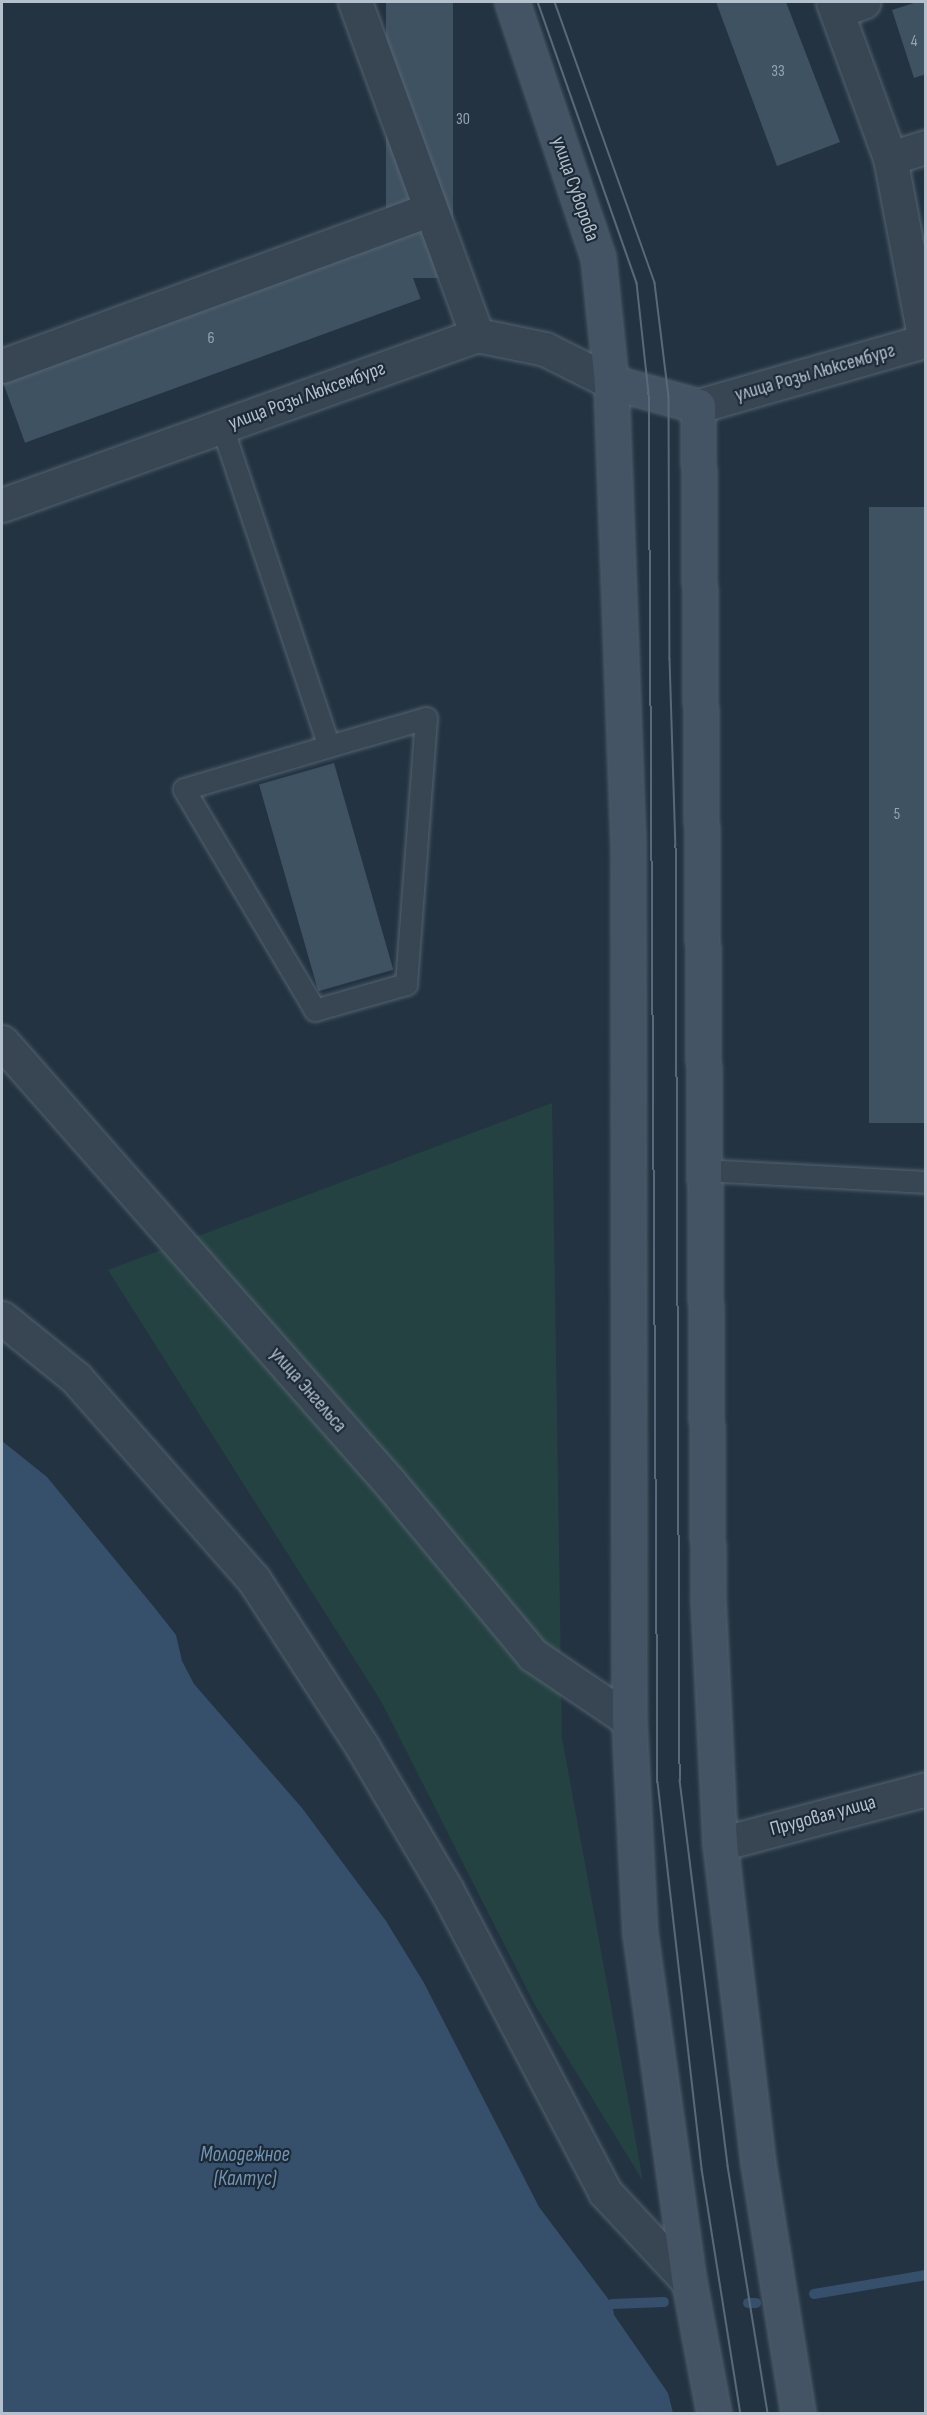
<!DOCTYPE html>
<meta charset="utf-8">
<style>
body{margin:0}
#map{position:relative;width:927px;height:2415px;overflow:hidden;background:#233342;font-family:"Sofia Sans Condensed",sans-serif}
div>[style]{position:absolute}
[style*='--x']{left:calc(var(--x)*1px);top:calc(var(--y)*1px);width:calc(var(--w)*1px);rotate:calc(var(--a)*1deg)}
.green>*{inset:0;background:#254243}
.water>*{inset:0;background:#36506b}
.stream>*{height:10px;margin:-5px;padding:0 5px;transform-origin:5px;border-radius:5px;background:#36506b}
.building>*{inset:0;background:#3f5262;transform-origin:0 0}
.roads{filter:drop-shadow(0 0 2px #55636f) drop-shadow(0 0 2px #55636f)}
.service>*{height:21px;margin:-10.5px;padding:0 10.5px;transform-origin:10.5px;border-radius:10.5px;background:#384552}
.minor>*{height:33px;margin:-16.5px;padding:0 16.5px;transform-origin:16.5px;border-radius:16.5px;background:#384552}
.tertiary>*{height:33px;margin:-16.5px;padding:0 16.5px;transform-origin:16.5px;border-radius:16.5px;background:#384552}
.secondary>*{height:33px;margin:-16.5px;padding:0 16.5px;transform-origin:16.5px;border-radius:16.5px;background:#455465}
.tram>*{height:1.5px;margin:-0.75px;padding:0 0.75px;transform-origin:0.75px;border-radius:0.75px;background:#596979}
span{translate:-50% -50%;white-space:nowrap;text-align:center;line-height:1.15;-webkit-text-stroke:4.5px #1c2a37;paint-order:stroke}
.number-label{font-size:16px;color:#97a4b2}
.number-label span{-webkit-text-stroke-width:0}
.street-label{font-size:20px;color:#b4c0cc}
.water-label{font-size:21px;color:#7293b2;font-style:italic}
.frame{position:absolute;inset:0;border:3px solid #b4c0cc;pointer-events:none}
</style>
<div id="map">
<div class="green">
<i style="clip-path:polygon(552px 1103px,562px 1738px,643px 2181px,535px 2005px,381px 1701px,108px 1270px)"></i>
</div>
<div class="water">
<i style="clip-path:polygon(2px 1441px,47px 1477px,154px 1607px,176px 1635px,182px 1661px,194px 1684px,302px 1808px,386px 1921px,424px 1983px,539px 2207px,612px 2304px,614px 2315px,668px 2393px,673px 2413px,2px 2413px)"></i>
</div>
<div class="stream">
<i style="--x:814;--y:2294;--w:114;--a:-9.6"></i>
<i style="--x:748;--y:2303;--w:8;--a:0"></i>
<i style="--x:612;--y:2304;--w:52;--a:-2.2"></i>
</div>
<div class="building">
<i style="left:386px;top:2px;width:67px;height:276px"></i>
<i style="clip-path:polygon(716px 2px,786px 2px,840px 142px,777px 166px)"></i>
<i style="clip-path:polygon(917px 2px,926px 2px,926px 74px,914px 78px,892px 10px)"></i>
<i style="left:397px;top:234px;width:69px;height:421px;rotate:70deg"></i>
<i style="left:869px;top:507px;width:57px;height:616px"></i>
<i style="left:334px;top:763px;width:215px;height:78px;rotate:74deg"></i>
</div>
<div class="roads">
<div class="service">
<i style="--x:222;--y:427;--w:336;--a:71.5"></i>
<i style="--x:329;--y:746;--w:101;--a:-16.1"></i>
<i style="--x:426;--y:718;--w:267;--a:94.3"></i>
<i style="--x:406;--y:984;--w:95;--a:164.1"></i>
<i style="--x:315;--y:1010;--w:257;--a:-120.7"></i>
<i style="--x:184;--y:789;--w:151;--a:-16.5"></i>
<i style="--x:704;--y:1170;--w:222;--a:3.1"></i>
</div>
<div class="minor">
<i style="--x:355;--y:2;--w:355;--a:69.9"></i>
<i style="--x:837;--y:11;--w:28;--a:-19"></i>
<i style="--x:890;--y:158;--w:38;--a:-17"></i>
<i style="--x:2;--y:366;--w:456;--a:-20.1"></i>
<i style="--x:698;--y:406;--w:236;--a:-16"></i>
<i style="--x:925;--y:341;--w:186;--a:-100.8"></i>
<i style="--x:890;--y:158;--w:166;--a:-110.1"></i>
<i style="--x:2;--y:505;--w:505;--a:-19.69"></i>
<i style="--x:477;--y:335;--w:69;--a:11.6"></i>
<i style="--x:545;--y:349;--w:74;--a:26.6"></i>
<i style="--x:2;--y:1318;--w:95;--a:39"></i>
<i style="--x:76;--y:1378;--w:269;--a:48.6"></i>
<i style="--x:254;--y:1580;--w:200;--a:57"></i>
<i style="--x:363;--y:1748;--w:164;--a:59.5"></i>
<i style="--x:446;--y:1889;--w:342;--a:62.3"></i>
<i style="--x:605;--y:2192;--w:123;--a:47"></i>
<i style="--x:720;--y:1844;--w:213;--a:-14.9"></i>
</div>
<div class="tertiary">
<i style="--x:2;--y:1042;--w:587;--a:48.66"></i>
<i style="--x:390;--y:1483;--w:224;--a:50.3"></i>
<i style="--x:533;--y:1655;--w:116;--a:34.1"></i>
</div>
<div class="secondary">
<i style="--x:512;--y:2;--w:269;--a:71.4"></i>
<i style="--x:598;--y:257;--w:126;--a:84.1"></i>
<i style="--x:611;--y:382;--w:465;--a:87.9"></i>
<i style="--x:628;--y:847;--w:873;--a:89.93"></i>
<i style="--x:629;--y:1720;--w:214;--a:87.1"></i>
<i style="--x:640;--y:1934;--w:351;--a:82"></i>
<i style="--x:689;--y:2282;--w:134;--a:79.3"></i>
<i style="--x:611;--y:382;--w:90;--a:15.4"></i>
<i style="--x:698;--y:406;--w:1194;--a:89.52"></i>
<i style="--x:708;--y:1600;--w:244;--a:87.2"></i>
<i style="--x:720;--y:1844;--w:321;--a:83.2"></i>
<i style="--x:758;--y:2163;--w:254;--a:80.9"></i>
</div>
</div>
<div class="tram">
<i style="--x:538;--y:2;--w:298;--a:70.6"></i>
<i style="--x:637;--y:283;--w:111;--a:83.8"></i>
<i style="--x:649;--y:393;--w:1389;--a:89.63"></i>
<i style="--x:658;--y:1782;--w:389;--a:83.5"></i>
<i style="--x:702;--y:2169;--w:248;--a:81"></i>
<i style="--x:555;--y:2;--w:298;--a:70.4"></i>
<i style="--x:655;--y:283;--w:115;--a:83"></i>
<i style="--x:669;--y:397;--w:262;--a:89.8"></i>
<i style="--x:670;--y:659;--w:186;--a:88.2"></i>
<i style="--x:676;--y:845;--w:935;--a:89.75"></i>
<i style="--x:680;--y:1780;--w:389;--a:82.9"></i>
<i style="--x:728;--y:2166;--w:251;--a:80.8"></i>
</div>
<div class="number-label">
<span style="left:914px;top:42px">4</span>
<span style="left:778px;top:72px">33</span>
<span style="left:463px;top:120px">30</span>
<span style="left:211px;top:339px">6</span>
<span style="left:897px;top:815px">5</span>
</div>
<div class="street-label">
<span style="left:575px;top:189px;rotate:71deg">улица Суворова</span>
<span style="left:815px;top:373px;rotate:-16deg">улица Розы Люксембург</span>
<span style="left:307px;top:396px;rotate:-20deg">улица Розы Люксембург</span>
<span style="left:308px;top:1390px;rotate:49deg">улица Энгельса</span>
<span style="left:823px;top:1816px;rotate:-15deg">Прудовая улица</span>
</div>
<div class="water-label">
<span style="left:245px;top:2167px">Молодежное<br>(Калтус)</span>
</div>
<div class="frame"></div>
</div>
